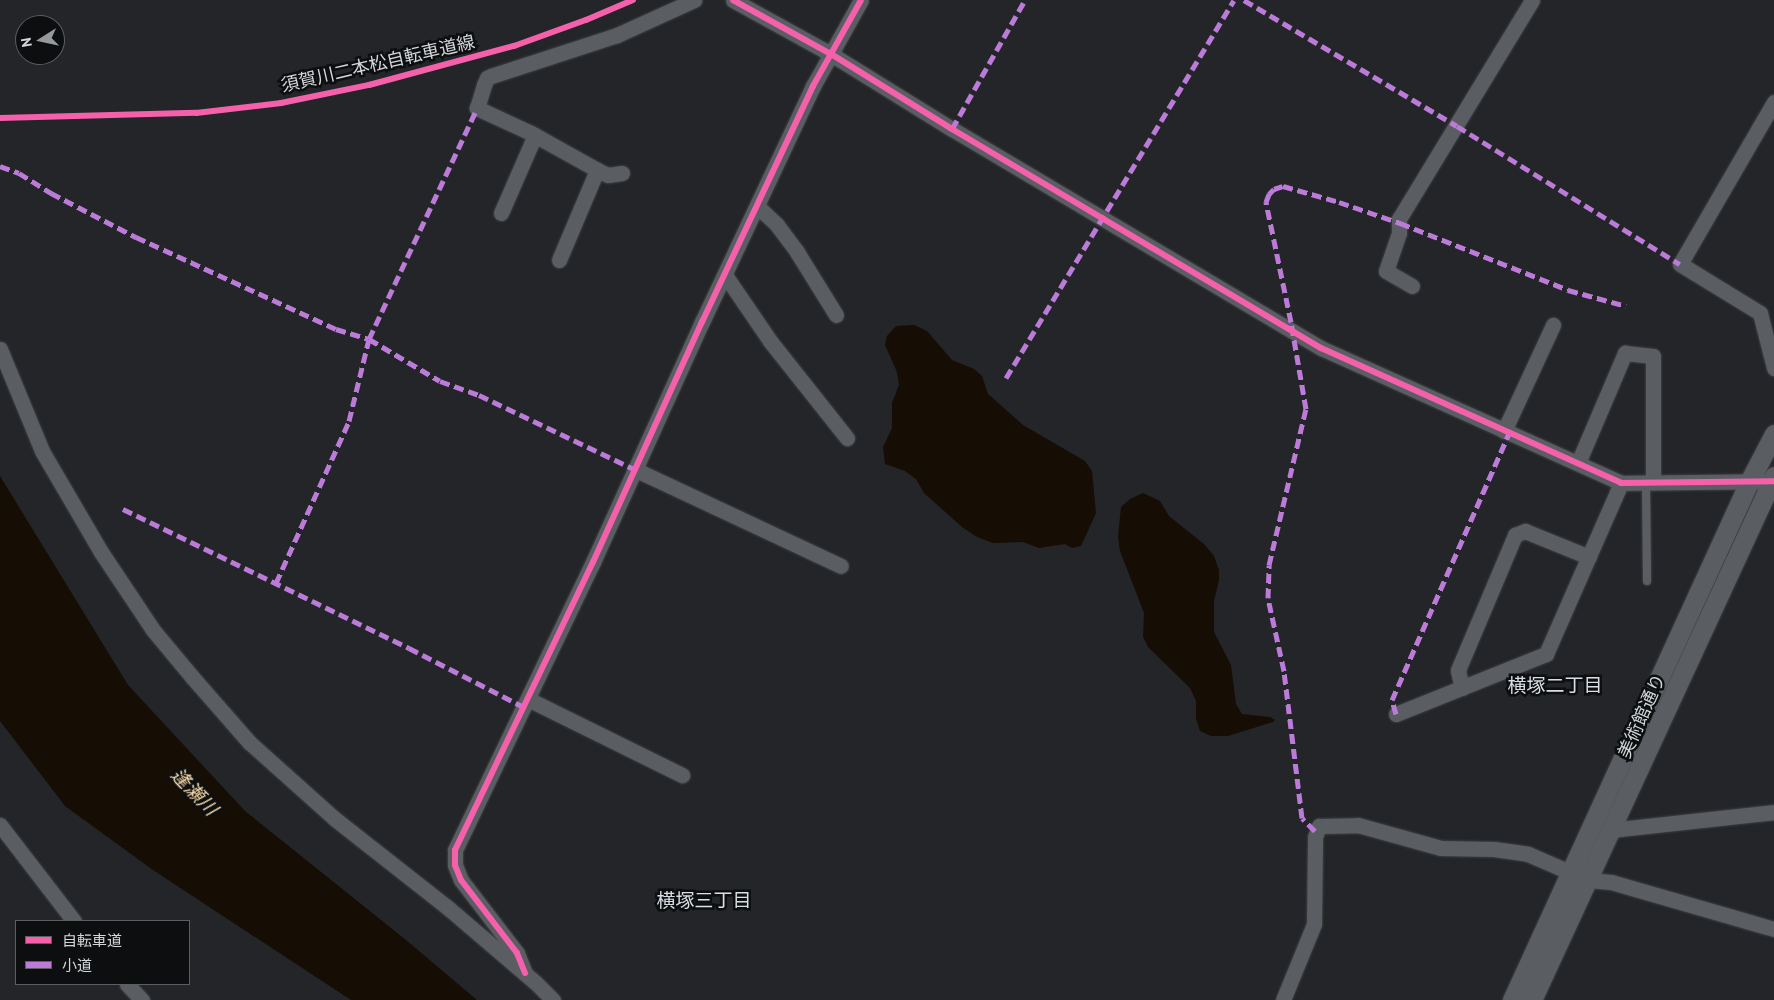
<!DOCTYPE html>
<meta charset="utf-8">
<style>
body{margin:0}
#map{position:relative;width:1774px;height:1000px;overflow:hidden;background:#232528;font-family:"PT Sans","Noto Sans JP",sans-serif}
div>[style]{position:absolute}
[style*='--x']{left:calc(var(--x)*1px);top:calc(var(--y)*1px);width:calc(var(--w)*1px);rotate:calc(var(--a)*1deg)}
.water>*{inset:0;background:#160d04}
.roads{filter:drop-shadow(0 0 1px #404144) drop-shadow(0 0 1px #404144)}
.service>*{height:8px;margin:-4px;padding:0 4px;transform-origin:4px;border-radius:4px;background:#5a5e63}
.minor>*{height:15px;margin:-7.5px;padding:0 7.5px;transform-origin:7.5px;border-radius:7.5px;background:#5a5e63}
.tertiary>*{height:19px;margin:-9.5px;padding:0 9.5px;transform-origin:9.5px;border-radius:9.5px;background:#5a5e63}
.quiet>*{height:5px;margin-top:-2.5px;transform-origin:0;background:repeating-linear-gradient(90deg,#bd7bd9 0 10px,transparent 0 15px)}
.cycleway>*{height:6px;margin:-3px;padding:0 3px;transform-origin:3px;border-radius:3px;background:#f560ab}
span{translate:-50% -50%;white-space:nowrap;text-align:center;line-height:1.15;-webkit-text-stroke:5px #0c0e10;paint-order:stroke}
.street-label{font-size:18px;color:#d4d7da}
.neighbourhood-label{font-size:19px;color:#d8dee5}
.water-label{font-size:19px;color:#fadca9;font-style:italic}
.legend{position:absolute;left:15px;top:920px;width:175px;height:65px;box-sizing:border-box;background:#0c0e10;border:1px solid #5c5e61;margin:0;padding:6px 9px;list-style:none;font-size:15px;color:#d4d7da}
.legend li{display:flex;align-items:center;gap:10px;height:25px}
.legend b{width:25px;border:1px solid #5c5e61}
.north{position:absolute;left:15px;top:15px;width:50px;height:50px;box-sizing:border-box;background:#0c0e10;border:1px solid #5c5e61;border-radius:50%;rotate:260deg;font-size:14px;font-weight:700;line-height:20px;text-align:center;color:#d4d7da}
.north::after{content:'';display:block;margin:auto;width:18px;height:22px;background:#96999c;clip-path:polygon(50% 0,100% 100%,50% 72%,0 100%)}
</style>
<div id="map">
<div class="water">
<i style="clip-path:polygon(914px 325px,927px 331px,952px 360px,974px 369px,982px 376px,988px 394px,1023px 425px,1085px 461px,1092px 471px,1096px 513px,1081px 546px,1072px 548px,1065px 544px,1039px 548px,1023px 542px,993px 543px,977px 537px,962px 527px,924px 493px,916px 479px,905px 471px,885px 464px,883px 447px,892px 428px,892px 403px,899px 385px,897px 372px,885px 345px,887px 336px,896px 326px)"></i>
<i style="clip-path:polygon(0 476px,128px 685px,245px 811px,406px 940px,477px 1000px,351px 1000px,153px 870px,65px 806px,0 721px)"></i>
<i style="clip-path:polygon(1143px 493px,1160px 501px,1169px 516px,1204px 544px,1214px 556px,1219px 570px,1219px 580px,1214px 601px,1214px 632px,1231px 665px,1236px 704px,1242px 714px,1270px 717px,1275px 720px,1273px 722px,1228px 736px,1211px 736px,1200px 731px,1196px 719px,1196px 701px,1190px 688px,1148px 647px,1143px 637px,1144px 613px,1120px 551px,1118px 537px,1121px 507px,1130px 499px)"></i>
</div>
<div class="roads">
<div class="service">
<i style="--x:1646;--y:482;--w:99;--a:89.4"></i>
</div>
<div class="minor">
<i style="--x:733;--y:0;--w:112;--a:28.9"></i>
<i style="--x:831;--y:54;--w:142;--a:31.8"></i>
<i style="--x:952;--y:129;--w:429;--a:30.7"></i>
<i style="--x:1321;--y:348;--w:329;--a:24.2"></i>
<i style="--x:1621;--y:483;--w:153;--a:-0.7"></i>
<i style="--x:1774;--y:102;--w:187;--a:120.1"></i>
<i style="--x:1680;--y:264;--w:94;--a:31.5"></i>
<i style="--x:1760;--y:313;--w:57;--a:75.7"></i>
<i style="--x:622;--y:173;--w:14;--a:172"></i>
<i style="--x:608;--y:175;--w:8;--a:-157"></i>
<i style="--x:601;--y:172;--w:80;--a:-150.9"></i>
<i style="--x:531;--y:133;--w:60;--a:-155.2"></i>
<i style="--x:477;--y:108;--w:24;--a:-73"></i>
<i style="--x:484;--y:85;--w:8;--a:-67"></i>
<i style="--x:487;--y:78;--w:4;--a:-27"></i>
<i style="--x:491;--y:76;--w:133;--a:-18"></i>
<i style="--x:617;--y:35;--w:85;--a:-24.4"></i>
<i style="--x:758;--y:207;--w:26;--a:43"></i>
<i style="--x:777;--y:225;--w:34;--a:53"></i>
<i style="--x:797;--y:252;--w:74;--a:58.2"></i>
<i style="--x:501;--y:213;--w:85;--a:-66.4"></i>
<i style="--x:559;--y:260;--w:98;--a:-67.1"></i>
<i style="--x:725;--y:275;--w:80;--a:55.7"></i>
<i style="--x:770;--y:341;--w:124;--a:51.6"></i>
<i style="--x:1412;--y:286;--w:30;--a:-150"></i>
<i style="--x:1386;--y:271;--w:40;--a:-71.1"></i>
<i style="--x:1399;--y:233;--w:14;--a:-90"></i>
<i style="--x:1399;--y:219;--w:256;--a:-58.7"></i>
<i style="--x:0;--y:349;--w:110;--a:67.6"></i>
<i style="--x:42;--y:451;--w:117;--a:59.7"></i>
<i style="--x:101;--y:552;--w:94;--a:56.3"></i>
<i style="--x:153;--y:630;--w:62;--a:50.2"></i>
<i style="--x:193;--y:678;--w:86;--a:48.8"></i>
<i style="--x:250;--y:743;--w:114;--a:41.8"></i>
<i style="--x:335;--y:819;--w:142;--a:38.2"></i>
<i style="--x:447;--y:907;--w:117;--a:40.5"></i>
<i style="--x:536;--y:983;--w:24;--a:45"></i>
<i style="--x:1504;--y:431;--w:117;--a:-65.2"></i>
<i style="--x:1578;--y:463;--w:120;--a:-66.9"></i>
<i style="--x:1625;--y:353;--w:28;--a:6"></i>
<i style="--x:1653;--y:356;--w:125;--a:90"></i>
<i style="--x:636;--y:470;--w:226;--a:25.1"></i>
<i style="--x:1462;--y:688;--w:18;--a:-103"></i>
<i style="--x:1458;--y:670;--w:147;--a:-67.1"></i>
<i style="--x:1515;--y:535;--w:11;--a:-22"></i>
<i style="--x:1525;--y:531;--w:69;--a:22.1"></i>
<i style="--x:528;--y:699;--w:172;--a:26.3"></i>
<i style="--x:1396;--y:714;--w:162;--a:-21.8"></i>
<i style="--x:1546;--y:654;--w:187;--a:-66.3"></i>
<i style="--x:0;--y:825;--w:121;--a:52.4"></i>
<i style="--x:1611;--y:830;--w:164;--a:-6.3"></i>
<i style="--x:525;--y:973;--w:22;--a:-112"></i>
<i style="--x:517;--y:953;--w:92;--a:-127.5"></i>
<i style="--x:461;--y:880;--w:16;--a:-112"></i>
<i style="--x:455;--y:865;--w:15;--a:-90"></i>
<i style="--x:455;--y:850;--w:319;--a:-64.4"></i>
<i style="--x:593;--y:562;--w:264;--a:-65.6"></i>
<i style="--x:702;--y:322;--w:261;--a:-64.8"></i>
<i style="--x:813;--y:86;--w:98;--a:-60.8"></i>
<i style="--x:127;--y:984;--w:22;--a:47"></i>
<i style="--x:1283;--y:1000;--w:82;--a:-67.8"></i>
<i style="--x:1314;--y:924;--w:87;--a:-89.3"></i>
<i style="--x:1315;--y:837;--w:12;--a:-70"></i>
<i style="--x:1319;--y:826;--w:39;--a:-1"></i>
<i style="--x:1358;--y:825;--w:86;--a:15.5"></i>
<i style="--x:1441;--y:848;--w:53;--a:1.1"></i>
<i style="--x:1494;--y:849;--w:34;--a:8"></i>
<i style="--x:1528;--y:854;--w:65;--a:23.4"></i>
<i style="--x:1588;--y:880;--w:23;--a:5"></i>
<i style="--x:1611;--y:882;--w:170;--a:16.1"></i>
</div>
<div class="tertiary">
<i style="--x:1512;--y:1000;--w:570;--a:-65.41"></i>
<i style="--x:1749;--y:482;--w:54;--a:-62.5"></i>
<i style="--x:1532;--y:1000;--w:577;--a:-65.21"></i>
</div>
</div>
<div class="quiet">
<i style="--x:1244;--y:0;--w:247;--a:30.6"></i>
<i style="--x:1457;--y:126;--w:262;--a:31.8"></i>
<i style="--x:952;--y:129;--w:148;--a:-60.5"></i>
<i style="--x:0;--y:166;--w:20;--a:20"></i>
<i style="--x:19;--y:173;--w:38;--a:32"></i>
<i style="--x:51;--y:193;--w:96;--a:27.4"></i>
<i style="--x:136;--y:237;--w:220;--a:24.7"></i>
<i style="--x:336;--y:329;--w:34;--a:17"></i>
<i style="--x:369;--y:339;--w:82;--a:30.6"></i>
<i style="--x:440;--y:381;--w:41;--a:19.7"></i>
<i style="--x:479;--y:395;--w:174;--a:25.5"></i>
<i style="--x:1006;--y:378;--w:441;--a:-58.9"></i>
<i style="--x:123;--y:509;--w:318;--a:25.9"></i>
<i style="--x:409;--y:648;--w:129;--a:27.2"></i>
<i style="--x:276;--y:583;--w:178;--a:-65.7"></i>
<i style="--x:349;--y:421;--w:84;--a:-76.3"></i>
<i style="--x:369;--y:339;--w:255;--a:-64.9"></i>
<i style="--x:1396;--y:714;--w:15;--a:-106"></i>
<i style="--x:1392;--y:700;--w:292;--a:-66.3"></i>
<i style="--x:1315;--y:831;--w:18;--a:-135"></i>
<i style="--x:1302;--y:818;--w:148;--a:-97"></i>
<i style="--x:1284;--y:671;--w:75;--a:-102.4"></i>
<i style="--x:1268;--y:598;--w:33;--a:-88"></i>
<i style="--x:1269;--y:565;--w:160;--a:-76.7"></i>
<i style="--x:1306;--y:409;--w:88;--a:-99.8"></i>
<i style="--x:1291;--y:322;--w:123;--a:-101.8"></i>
<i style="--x:1266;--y:202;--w:9;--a:-69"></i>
<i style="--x:1269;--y:194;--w:7;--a:-45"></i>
<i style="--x:1274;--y:189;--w:9;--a:-18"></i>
<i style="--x:1283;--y:186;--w:58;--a:15.9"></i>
<i style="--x:1339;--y:202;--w:65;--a:19"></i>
<i style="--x:1400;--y:223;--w:181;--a:21.7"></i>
<i style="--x:1568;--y:290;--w:60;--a:15.4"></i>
</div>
<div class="cycleway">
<i style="--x:733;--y:0;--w:112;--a:28.9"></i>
<i style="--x:831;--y:54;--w:142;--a:31.8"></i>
<i style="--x:952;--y:129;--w:429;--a:30.7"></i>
<i style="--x:1321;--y:348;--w:329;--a:24.2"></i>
<i style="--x:1621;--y:483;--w:153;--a:-0.7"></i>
<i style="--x:0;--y:118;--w:196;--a:-1.5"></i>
<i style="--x:196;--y:113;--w:86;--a:-6.7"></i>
<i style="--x:281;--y:103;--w:90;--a:-11.6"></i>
<i style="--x:369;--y:85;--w:150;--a:-15.1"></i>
<i style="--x:514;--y:46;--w:77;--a:-19.9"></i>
<i style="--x:586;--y:20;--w:51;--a:-23.1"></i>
<i style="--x:525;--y:973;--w:22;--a:-112"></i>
<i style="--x:517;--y:953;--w:92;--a:-127.5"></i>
<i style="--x:461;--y:880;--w:16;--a:-112"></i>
<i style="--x:455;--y:865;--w:15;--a:-90"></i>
<i style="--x:455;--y:850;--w:319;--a:-64.4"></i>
<i style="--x:593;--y:562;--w:264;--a:-65.6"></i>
<i style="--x:702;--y:322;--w:261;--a:-64.8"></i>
<i style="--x:813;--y:86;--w:98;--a:-60.8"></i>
</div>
<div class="street-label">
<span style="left:378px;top:64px;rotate:-13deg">須賀川二本松自転車道線</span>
<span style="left:1642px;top:716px;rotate:-66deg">美術館通り</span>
</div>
<div class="neighbourhood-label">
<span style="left:1555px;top:686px">横塚二丁目</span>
<span style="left:704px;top:901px">横塚三丁目</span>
</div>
<div class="water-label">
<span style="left:194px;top:792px;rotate:46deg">逢瀬川</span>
</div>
<ul class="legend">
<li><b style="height:6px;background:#f560ab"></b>自転車道</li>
<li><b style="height:6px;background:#bd7bd9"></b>小道</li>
</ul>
<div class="north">N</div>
</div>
